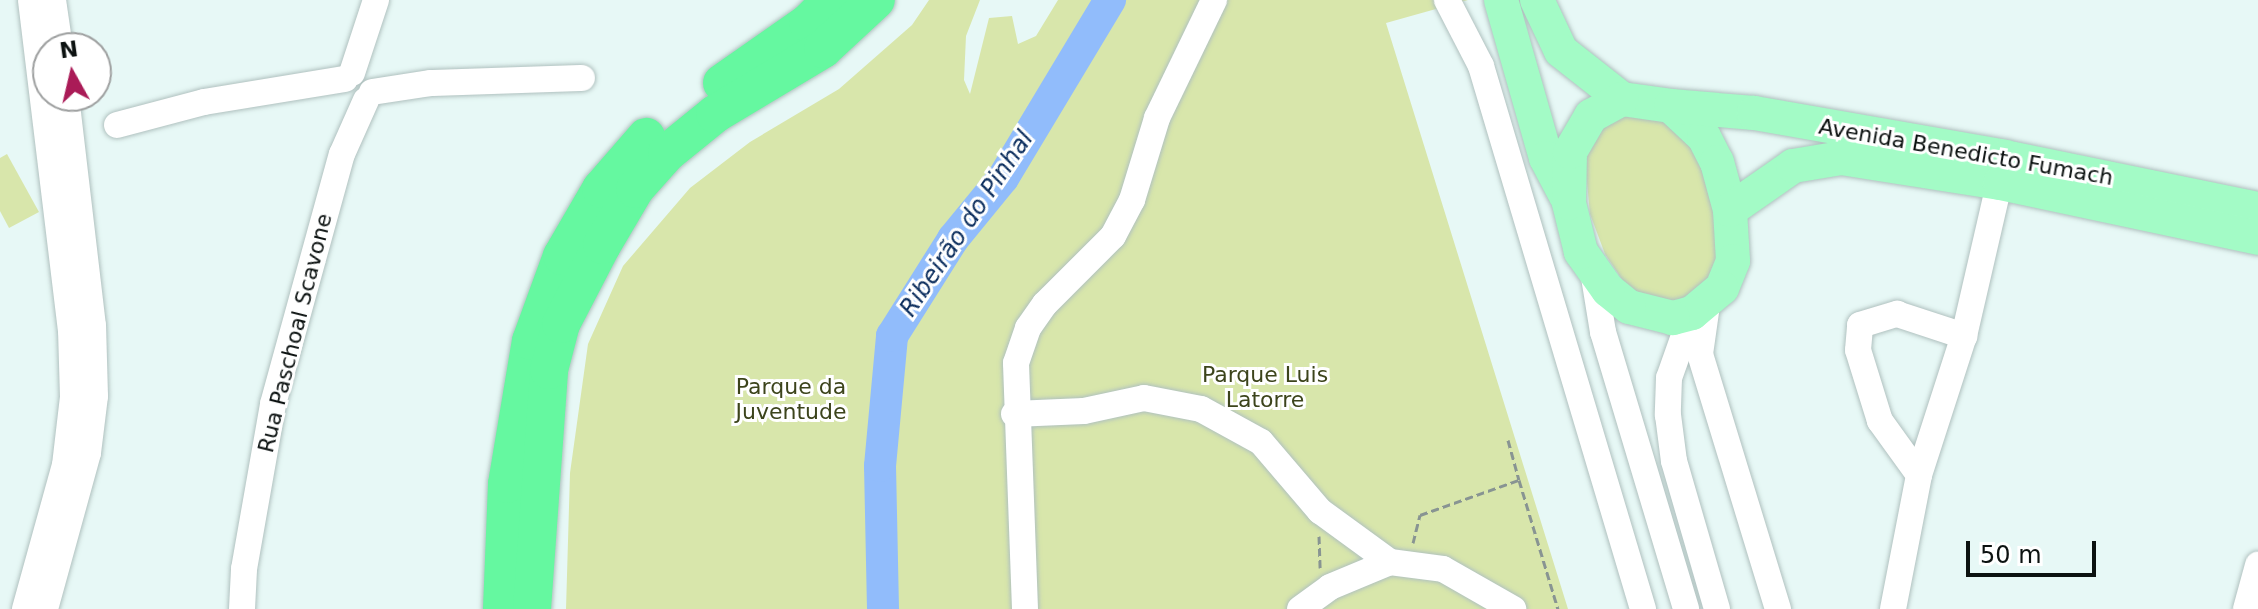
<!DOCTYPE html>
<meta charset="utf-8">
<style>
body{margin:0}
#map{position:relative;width:2258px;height:609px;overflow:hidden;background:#e7f8f6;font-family:"DejaVu Sans",sans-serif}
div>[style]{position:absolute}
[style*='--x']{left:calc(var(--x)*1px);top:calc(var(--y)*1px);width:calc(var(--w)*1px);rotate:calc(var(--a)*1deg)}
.green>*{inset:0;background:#d8e6ab}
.river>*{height:32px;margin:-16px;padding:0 16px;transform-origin:16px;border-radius:16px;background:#91bcfb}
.path>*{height:3px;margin-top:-1.5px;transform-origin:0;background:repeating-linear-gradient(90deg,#889492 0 8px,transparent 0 12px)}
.roads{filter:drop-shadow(0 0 2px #b0c1bf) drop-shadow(0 0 2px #b0c1bf)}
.minor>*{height:26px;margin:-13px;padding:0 13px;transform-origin:13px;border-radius:13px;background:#fff}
.major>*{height:34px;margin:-17px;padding:0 17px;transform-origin:17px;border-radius:17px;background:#a3fbc6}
.highway>*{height:38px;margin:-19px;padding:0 19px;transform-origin:19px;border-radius:19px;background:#65f8a0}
span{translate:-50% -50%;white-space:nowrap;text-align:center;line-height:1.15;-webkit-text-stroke:6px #fff;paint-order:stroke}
.street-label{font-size:22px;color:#0c1211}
.park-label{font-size:22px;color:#3c441b}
.water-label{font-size:24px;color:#0c2e5e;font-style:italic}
.north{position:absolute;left:32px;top:32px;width:80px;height:80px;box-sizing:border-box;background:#fff;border:2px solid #9ea0a0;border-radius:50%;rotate:352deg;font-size:22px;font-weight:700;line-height:32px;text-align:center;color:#0c1211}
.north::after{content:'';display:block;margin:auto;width:28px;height:36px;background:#aa1b57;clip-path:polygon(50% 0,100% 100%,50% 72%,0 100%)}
.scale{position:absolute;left:1966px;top:541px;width:130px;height:36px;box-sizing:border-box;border:4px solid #0c1211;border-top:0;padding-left:10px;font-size:24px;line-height:28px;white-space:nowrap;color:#0c1211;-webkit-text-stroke:6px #fff;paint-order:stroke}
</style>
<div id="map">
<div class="green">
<i style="clip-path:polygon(929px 0,980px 0,966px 36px,964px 80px,970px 94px,989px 18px,1012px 16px,1018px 44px,1036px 36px,1058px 0,1468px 0,1386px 23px,1568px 609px,566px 609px,570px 473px,588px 344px,623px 266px,690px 188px,750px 142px,839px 89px,912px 25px)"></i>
<i style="clip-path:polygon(1622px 115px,1664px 116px,1709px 169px,1721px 264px,1701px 291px,1670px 303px,1630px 291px,1605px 254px,1590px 214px,1585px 161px,1597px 132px)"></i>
<i style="clip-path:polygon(7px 154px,39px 212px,9px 228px,0 211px,0 158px)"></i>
</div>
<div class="river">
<i style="--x:883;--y:609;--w:143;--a:-91.2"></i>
<i style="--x:880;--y:466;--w:131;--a:-84.7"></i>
<i style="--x:892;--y:336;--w:115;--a:-57.8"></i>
<i style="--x:953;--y:239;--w:79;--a:-50.7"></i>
<i style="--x:1003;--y:178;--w:208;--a:-59"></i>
</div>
<div class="path">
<i style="--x:1508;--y:440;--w:41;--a:74.6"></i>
<i style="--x:1319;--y:536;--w:32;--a:88"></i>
<i style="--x:1413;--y:543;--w:29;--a:-76"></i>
<i style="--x:1420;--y:515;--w:105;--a:-19.5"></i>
<i style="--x:1519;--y:480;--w:135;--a:73.2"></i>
</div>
<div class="roads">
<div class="minor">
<i style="--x:53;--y:0;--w:49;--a:81.7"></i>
<i style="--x:1447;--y:0;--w:74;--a:62.7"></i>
<i style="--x:1481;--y:66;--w:567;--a:73.39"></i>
<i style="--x:352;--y:73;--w:77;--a:-71.8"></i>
<i style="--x:372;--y:92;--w:60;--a:-8.7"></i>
<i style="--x:431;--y:83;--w:151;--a:-1.9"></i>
<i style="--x:117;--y:125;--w:90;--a:-14.8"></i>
<i style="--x:204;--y:102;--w:143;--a:-9.3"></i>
<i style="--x:1593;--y:271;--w:62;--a:80.7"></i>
<i style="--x:1603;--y:332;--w:289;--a:73.3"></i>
<i style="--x:1707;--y:305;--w:49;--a:98.1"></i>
<i style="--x:1700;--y:354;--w:267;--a:73"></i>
<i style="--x:1692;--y:313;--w:69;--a:109.5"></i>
<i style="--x:1669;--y:378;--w:37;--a:92"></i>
<i style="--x:1668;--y:415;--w:46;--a:82.6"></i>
<i style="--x:1674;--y:461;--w:154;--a:73.8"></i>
<i style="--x:1014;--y:414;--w:70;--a:-2.5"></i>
<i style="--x:1084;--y:411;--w:61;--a:-12.2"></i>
<i style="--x:1144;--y:398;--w:58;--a:10.9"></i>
<i style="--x:1201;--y:409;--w:68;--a:28.8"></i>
<i style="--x:1261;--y:442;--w:91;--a:49.5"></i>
<i style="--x:1320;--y:511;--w:87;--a:36.1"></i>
<i style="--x:1919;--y:475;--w:67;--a:-125.8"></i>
<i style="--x:1880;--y:421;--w:74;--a:-107.2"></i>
<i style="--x:1858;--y:350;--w:25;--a:-85"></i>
<i style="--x:1860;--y:325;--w:39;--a:-17"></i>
<i style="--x:1897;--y:314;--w:71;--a:18.2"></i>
<i style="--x:25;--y:609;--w:149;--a:-74.5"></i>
<i style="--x:65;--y:465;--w:68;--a:-83.3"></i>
<i style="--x:73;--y:397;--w:66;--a:-91.7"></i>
<i style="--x:71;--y:331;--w:333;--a:-96.9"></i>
<i style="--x:45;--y:609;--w:162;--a:-74.6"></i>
<i style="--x:88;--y:453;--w:57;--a:-83"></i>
<i style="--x:95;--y:396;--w:70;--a:-91.6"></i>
<i style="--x:93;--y:326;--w:232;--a:-96.7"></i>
<i style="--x:242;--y:609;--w:40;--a:-87.1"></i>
<i style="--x:244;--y:569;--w:168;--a:-80"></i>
<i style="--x:273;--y:404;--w:259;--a:-74.6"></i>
<i style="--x:342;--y:154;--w:59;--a:-66"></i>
<i style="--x:1025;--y:609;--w:246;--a:-92.1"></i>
<i style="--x:1016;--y:363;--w:37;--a:-71"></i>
<i style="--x:1028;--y:328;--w:29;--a:-55"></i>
<i style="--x:1045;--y:304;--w:96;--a:-45"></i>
<i style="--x:1113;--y:236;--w:41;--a:-62.2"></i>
<i style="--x:1132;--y:200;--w:86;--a:-73"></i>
<i style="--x:1157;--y:118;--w:131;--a:-64.2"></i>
<i style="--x:1300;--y:609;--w:37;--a:-36"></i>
<i style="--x:1330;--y:587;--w:65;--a:-22.6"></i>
<i style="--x:1390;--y:562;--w:53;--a:7.5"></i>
<i style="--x:1443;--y:569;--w:81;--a:29.7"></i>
<i style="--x:1893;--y:609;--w:136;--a:-79"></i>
<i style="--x:1919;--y:475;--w:146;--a:-72.1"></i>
<i style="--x:1964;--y:336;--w:173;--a:-77"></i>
<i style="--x:2246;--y:609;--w:46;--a:-74.7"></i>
</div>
<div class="major">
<i style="--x:1501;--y:0;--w:164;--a:74.1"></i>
<i style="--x:1546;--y:158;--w:43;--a:62.2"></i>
<i style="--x:1537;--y:0;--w:56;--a:64.8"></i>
<i style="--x:1561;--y:51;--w:78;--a:38.2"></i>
<i style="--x:1622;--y:99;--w:49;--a:8.1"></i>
<i style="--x:1671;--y:106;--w:45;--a:43.2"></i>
<i style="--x:1704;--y:137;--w:28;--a:63"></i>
<i style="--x:1717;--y:162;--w:50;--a:74.8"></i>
<i style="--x:1730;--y:210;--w:51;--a:86.6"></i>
<i style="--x:1733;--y:261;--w:29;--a:112"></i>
<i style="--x:1722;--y:288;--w:39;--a:140"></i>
<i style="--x:1692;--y:313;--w:20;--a:165"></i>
<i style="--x:1673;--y:318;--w:45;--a:-166"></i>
<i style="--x:1629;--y:307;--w:27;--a:-141"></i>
<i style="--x:1608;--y:290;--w:47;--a:-125.4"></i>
<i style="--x:1581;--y:252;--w:50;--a:-103.8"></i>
<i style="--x:1569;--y:203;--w:51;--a:-88.9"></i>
<i style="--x:1570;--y:152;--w:42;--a:-59.7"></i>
<i style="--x:1591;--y:116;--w:35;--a:-29"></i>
<i style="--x:1671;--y:106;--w:83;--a:4.8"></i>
<i style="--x:1754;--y:113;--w:255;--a:9.9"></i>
<i style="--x:2005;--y:157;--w:258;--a:11.6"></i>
<i style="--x:1730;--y:210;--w:77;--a:-34.9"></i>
<i style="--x:1793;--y:166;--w:49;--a:-9.5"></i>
<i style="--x:1841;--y:158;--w:161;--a:8.9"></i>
<i style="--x:2000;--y:183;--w:264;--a:12"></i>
</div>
<div class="highway">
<i style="--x:722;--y:83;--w:105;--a:-34.9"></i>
<i style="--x:808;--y:23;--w:33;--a:-45"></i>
<i style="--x:502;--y:609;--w:125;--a:-87.7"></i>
<i style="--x:507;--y:484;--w:145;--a:-80.5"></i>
<i style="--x:531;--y:341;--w:90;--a:-70"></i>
<i style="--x:562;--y:256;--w:78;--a:-59.8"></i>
<i style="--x:601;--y:189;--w:69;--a:-49.1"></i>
<i style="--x:532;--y:609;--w:240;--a:-85.9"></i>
<i style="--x:549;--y:370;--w:48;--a:-75.4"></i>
<i style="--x:561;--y:324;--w:89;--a:-62.6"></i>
<i style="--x:602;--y:245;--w:65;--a:-59.5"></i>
<i style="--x:635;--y:189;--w:48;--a:-48.4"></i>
<i style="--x:667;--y:153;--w:62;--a:-39.1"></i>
<i style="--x:715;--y:114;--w:126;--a:-31"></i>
<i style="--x:823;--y:49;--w:72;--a:-42.8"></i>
</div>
</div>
<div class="street-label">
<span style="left:1966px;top:152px;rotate:10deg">Avenida Benedicto Fumach</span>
<span style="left:295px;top:333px;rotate:-76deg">Rua Paschoal Scavone</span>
</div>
<div class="park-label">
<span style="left:1265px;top:387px">Parque Luis<br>Latorre</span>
<span style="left:791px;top:399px">Parque da<br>Juventude</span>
</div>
<div class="water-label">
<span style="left:967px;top:224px;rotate:-56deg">Ribeirão do Pinhal</span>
</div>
<div class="north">N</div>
<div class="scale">50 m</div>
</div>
